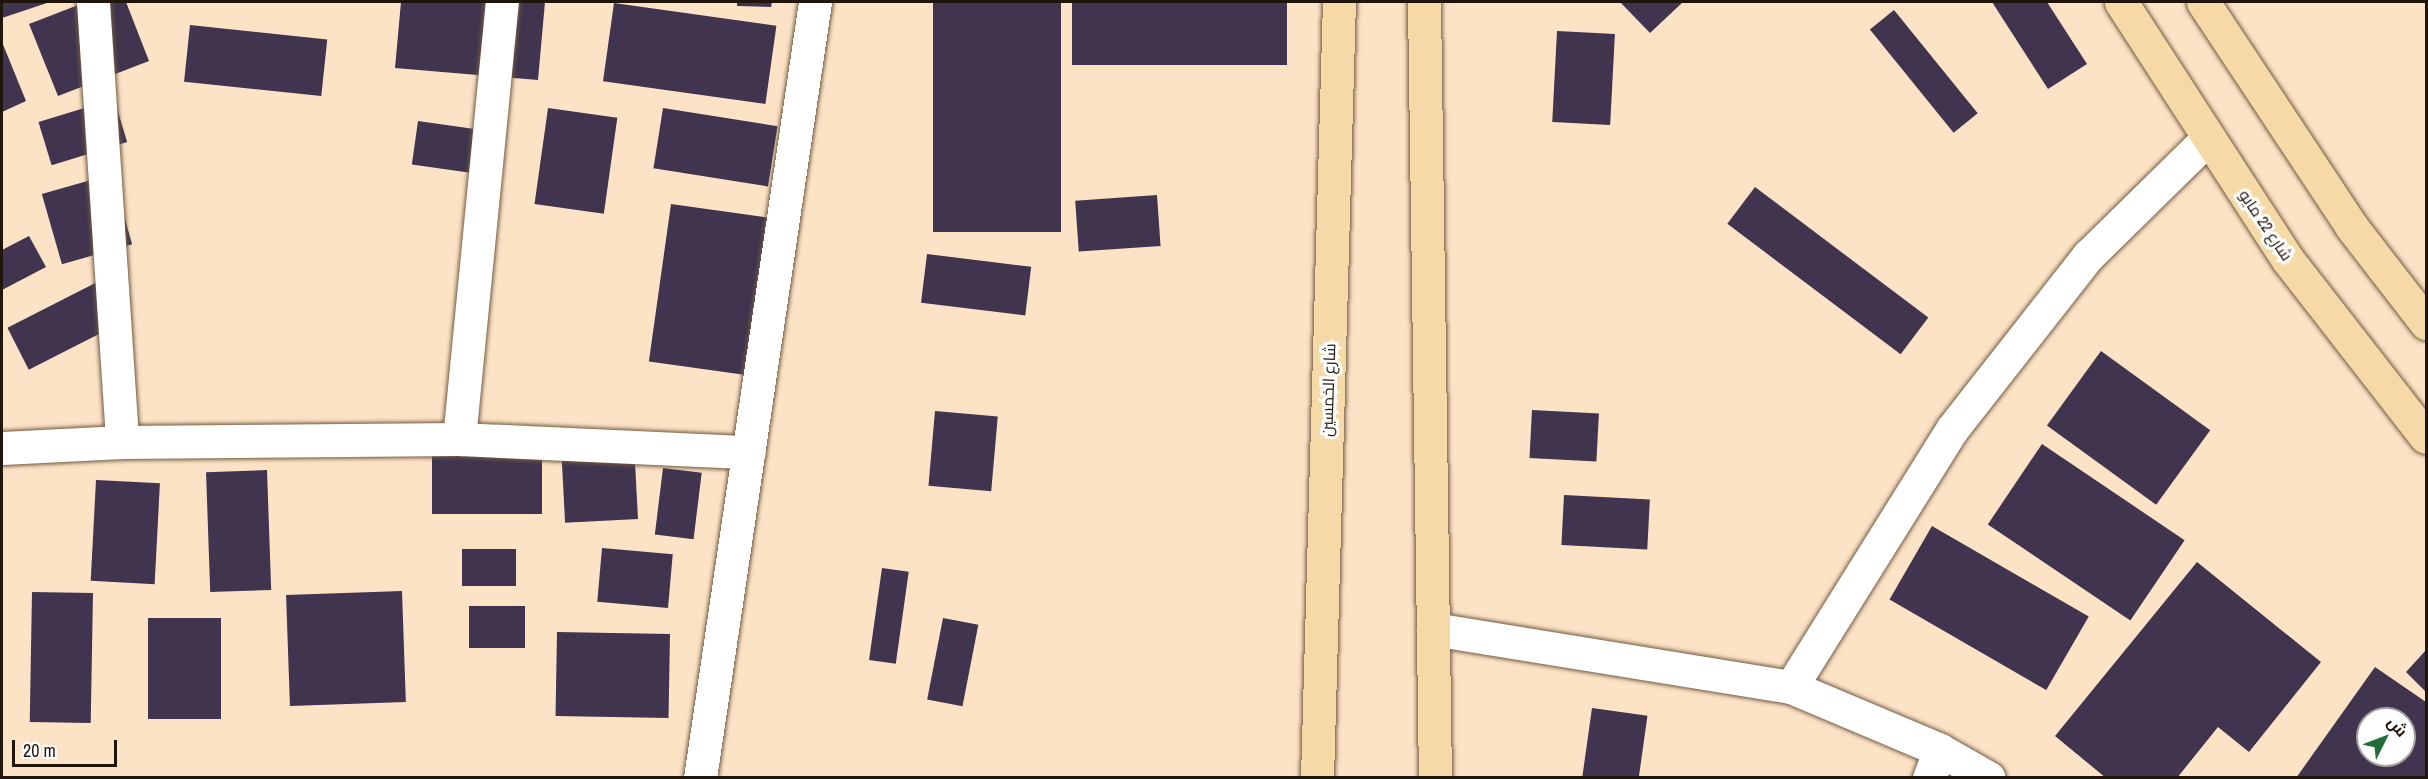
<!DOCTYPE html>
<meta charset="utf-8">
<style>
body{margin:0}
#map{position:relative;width:2428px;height:779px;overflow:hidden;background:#fde3c6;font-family:"Archivo Narrow",Cairo,sans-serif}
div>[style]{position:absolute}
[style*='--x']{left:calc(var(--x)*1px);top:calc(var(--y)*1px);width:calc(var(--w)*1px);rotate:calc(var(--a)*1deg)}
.building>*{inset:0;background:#40344f;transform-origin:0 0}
.roads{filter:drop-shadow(0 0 2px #715a41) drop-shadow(0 0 2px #715a41)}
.minor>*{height:33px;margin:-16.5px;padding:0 16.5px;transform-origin:16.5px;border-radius:16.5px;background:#fff}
.major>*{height:33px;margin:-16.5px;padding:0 16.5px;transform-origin:16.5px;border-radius:16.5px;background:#f5d9a6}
span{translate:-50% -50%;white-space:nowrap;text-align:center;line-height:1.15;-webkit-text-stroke:6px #fff;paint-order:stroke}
.street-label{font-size:16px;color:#1f150b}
.frame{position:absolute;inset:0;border:3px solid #1f150b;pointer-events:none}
.north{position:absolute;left:2356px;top:707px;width:60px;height:60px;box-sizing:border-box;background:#fff;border:2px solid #a5a19d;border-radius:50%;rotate:48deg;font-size:16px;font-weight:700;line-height:24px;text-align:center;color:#1f150b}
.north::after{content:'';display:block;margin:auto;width:21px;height:27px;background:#246d3a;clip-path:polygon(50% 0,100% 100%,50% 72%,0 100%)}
.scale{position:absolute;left:12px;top:740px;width:105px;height:27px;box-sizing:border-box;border:3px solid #1f150b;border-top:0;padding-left:8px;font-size:18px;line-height:21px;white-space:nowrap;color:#1f150b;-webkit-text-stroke:4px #fff;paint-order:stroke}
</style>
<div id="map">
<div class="building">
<i style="clip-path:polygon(2px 2px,50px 2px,2px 18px)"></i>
<i style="clip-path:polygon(86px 2px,126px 2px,149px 61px,58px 96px,29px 24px)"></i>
<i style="clip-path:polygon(401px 2px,545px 2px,538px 80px,395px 68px)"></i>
<i style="clip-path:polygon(737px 2px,772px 2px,771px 7px,737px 6px)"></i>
<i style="left:933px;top:2px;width:128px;height:230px"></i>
<i style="left:1072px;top:2px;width:215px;height:63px"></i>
<i style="clip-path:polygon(1620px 2px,1683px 2px,1650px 33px)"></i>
<i style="clip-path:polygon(1992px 2px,2047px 2px,2087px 64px,2048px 89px)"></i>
<i style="left:614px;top:3px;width:164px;height:79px;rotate:8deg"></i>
<i style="left:1894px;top:10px;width:133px;height:31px;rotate:51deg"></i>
<i style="left:190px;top:25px;width:138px;height:57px;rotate:6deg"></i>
<i style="left:1557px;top:31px;width:58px;height:91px;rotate:3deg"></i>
<i style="clip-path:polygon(2px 42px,26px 101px,2px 112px)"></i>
<i style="left:114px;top:99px;width:45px;height:79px;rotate:73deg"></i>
<i style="left:548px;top:108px;width:70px;height:97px;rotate:8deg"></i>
<i style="left:663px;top:108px;width:116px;height:61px;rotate:9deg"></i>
<i style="left:418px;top:121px;width:75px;height:44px;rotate:8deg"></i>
<i style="left:112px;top:174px;width:73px;height:73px;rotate:74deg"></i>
<i style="left:1755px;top:187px;width:217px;height:46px;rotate:37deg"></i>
<i style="left:1157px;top:195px;width:51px;height:82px;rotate:86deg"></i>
<i style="left:671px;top:204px;width:98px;height:159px;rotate:8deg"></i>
<i style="clip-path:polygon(29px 236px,46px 267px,2px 290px,2px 250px)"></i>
<i style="left:927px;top:254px;width:105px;height:49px;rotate:7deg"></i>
<i style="left:109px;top:276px;width:47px;height:114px;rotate:63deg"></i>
<i style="left:2101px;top:351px;width:135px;height:92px;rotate:36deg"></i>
<i style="left:1532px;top:410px;width:67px;height:48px;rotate:3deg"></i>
<i style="left:935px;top:411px;width:63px;height:75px;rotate:5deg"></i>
<i style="left:634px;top:443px;width:76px;height:73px;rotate:87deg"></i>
<i style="left:2042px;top:444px;width:172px;height:97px;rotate:34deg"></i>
<i style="left:432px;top:445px;width:110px;height:69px"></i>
<i style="left:663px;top:468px;width:39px;height:67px;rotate:7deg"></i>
<i style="left:267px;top:470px;width:120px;height:61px;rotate:88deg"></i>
<i style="left:96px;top:480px;width:64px;height:101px;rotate:3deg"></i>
<i style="left:1564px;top:495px;width:86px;height:50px;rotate:3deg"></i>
<i style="left:1932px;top:526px;width:181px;height:85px;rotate:30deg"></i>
<i style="left:602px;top:548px;width:71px;height:54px;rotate:5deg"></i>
<i style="left:462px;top:549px;width:54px;height:37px"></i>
<i style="clip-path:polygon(2197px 562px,2321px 662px,2249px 752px,2218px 727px,2177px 778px,2106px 778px,2055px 736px)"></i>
<i style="left:882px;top:568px;width:27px;height:93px;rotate:8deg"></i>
<i style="left:402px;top:591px;width:111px;height:116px;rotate:88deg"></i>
<i style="left:32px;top:592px;width:61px;height:130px;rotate:1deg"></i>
<i style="left:469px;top:606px;width:56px;height:42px"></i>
<i style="left:148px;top:618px;width:73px;height:101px"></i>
<i style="left:943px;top:618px;width:36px;height:83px;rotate:11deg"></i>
<i style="left:557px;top:632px;width:113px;height:84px;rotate:1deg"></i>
<i style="clip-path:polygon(2426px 650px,2426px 692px,2406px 672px)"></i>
<i style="clip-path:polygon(evenodd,2375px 667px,2426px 702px,2425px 778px,2296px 778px,2375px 667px,2368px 719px,2404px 719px,2404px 755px,2368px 755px,2368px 719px)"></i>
<i style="left:1592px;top:708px;width:56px;height:71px;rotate:8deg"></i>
</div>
<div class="roads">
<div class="minor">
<i style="--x:93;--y:2;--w:441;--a:86.2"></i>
<i style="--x:459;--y:439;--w:439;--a:-84.4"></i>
<i style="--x:2;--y:448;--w:120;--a:-2.9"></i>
<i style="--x:122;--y:442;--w:337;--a:-0.5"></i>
<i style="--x:459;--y:439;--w:290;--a:2.6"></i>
<i style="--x:1433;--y:629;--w:363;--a:9.2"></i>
<i style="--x:1791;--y:687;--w:162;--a:22.9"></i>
<i style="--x:1940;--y:750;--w:56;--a:29.7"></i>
<i style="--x:1791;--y:687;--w:305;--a:-58"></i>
<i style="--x:1953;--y:428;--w:219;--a:-51.9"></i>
<i style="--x:2088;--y:256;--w:168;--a:-44.5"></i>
<i style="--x:700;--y:778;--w:784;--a:-81.57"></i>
<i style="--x:1929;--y:778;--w:30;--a:-69"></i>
</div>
<div class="major">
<i style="--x:1424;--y:2;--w:776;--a:89.19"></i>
<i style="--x:2121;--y:2;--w:307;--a:57.1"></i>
<i style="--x:2288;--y:260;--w:224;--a:52.1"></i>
<i style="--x:2203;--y:2;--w:268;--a:56.5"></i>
<i style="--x:2351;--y:226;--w:123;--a:52.3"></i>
<i style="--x:1317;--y:778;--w:776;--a:-88.38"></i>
</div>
</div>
<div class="street-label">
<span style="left:2266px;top:225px;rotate:56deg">شارع 22 مايو</span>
<span style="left:1328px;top:390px;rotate:-88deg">شارع الخمسين</span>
</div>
<div class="frame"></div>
<div class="north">ش</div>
<div class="scale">20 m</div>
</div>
